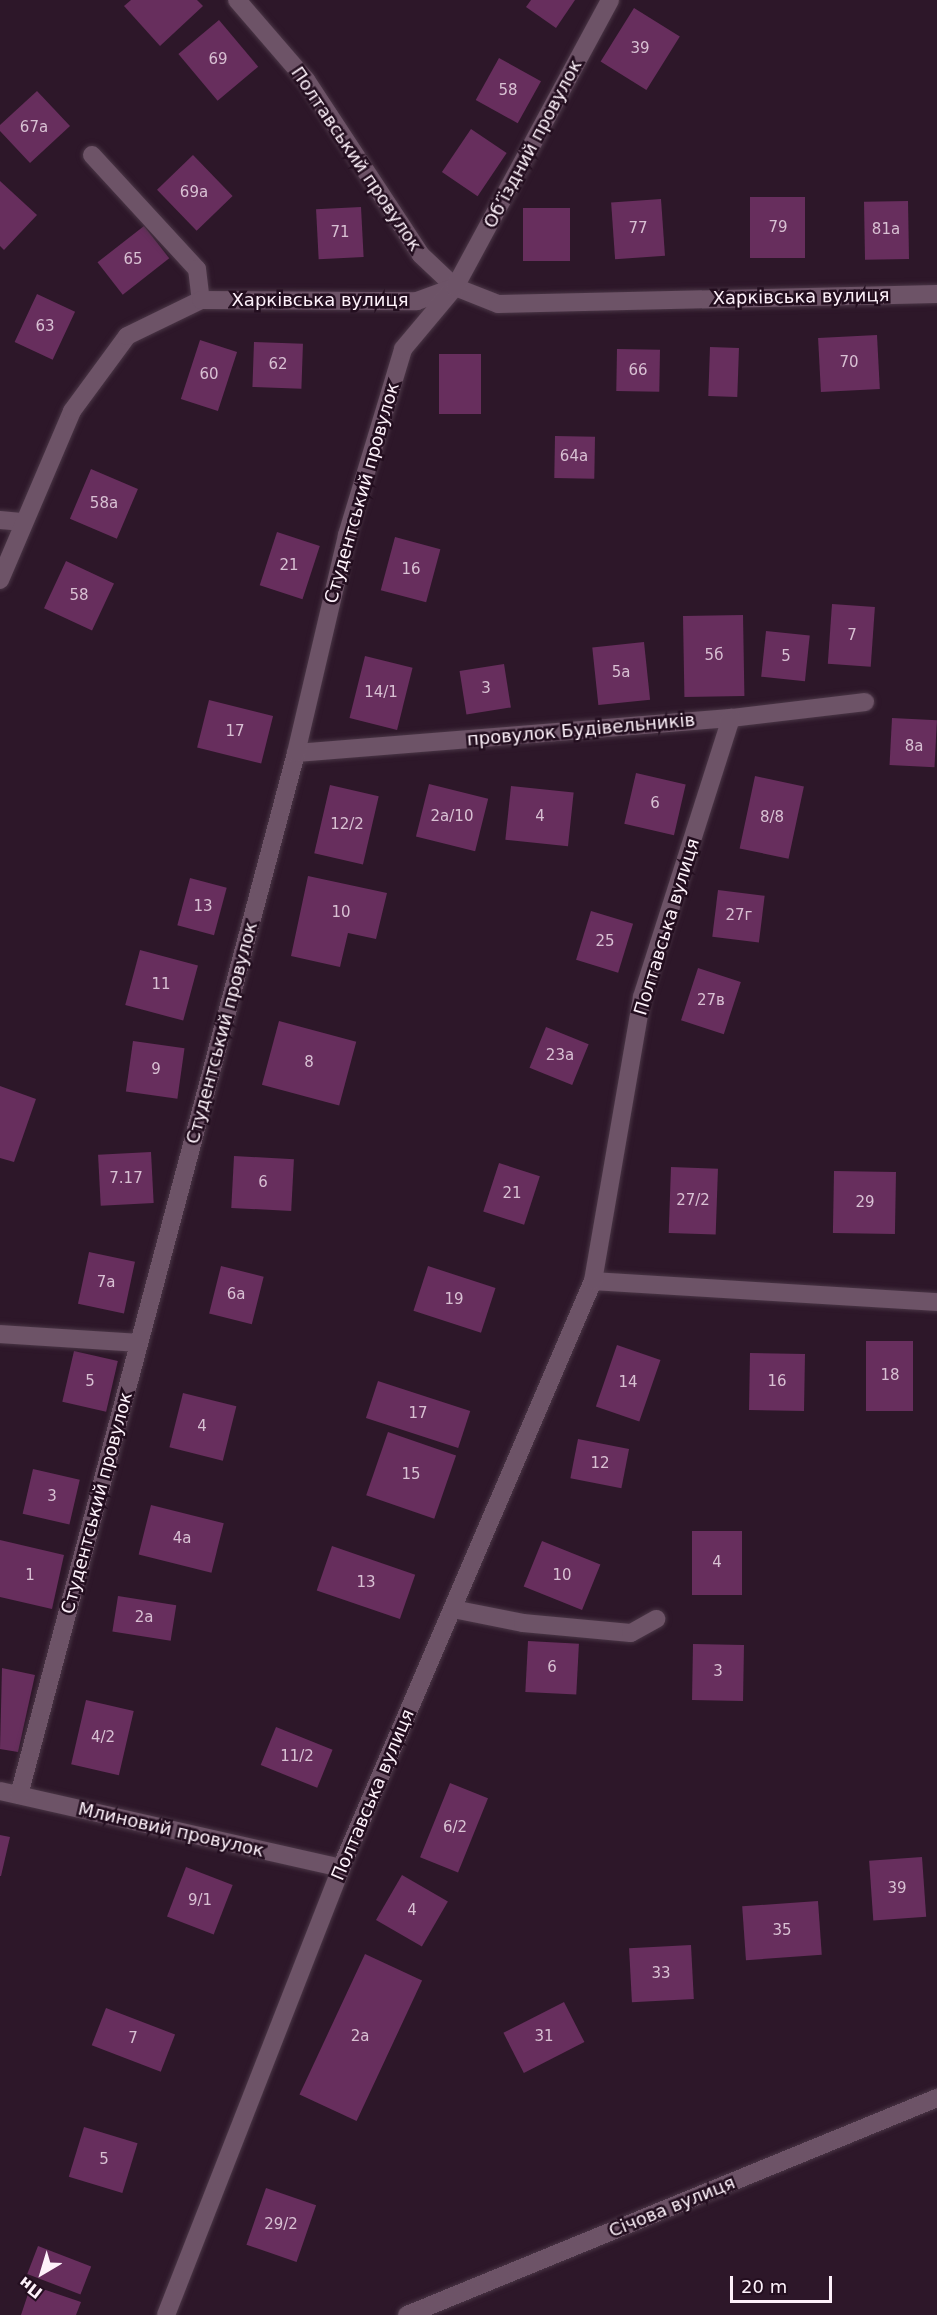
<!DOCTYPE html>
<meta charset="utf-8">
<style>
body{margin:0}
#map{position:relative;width:937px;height:2315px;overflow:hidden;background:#2d1729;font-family:"DejaVu Sans",sans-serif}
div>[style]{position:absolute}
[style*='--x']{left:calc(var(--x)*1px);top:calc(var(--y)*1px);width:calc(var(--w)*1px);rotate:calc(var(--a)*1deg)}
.building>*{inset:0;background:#672e5d;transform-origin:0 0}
.roads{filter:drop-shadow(0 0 2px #4a3646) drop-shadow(0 0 2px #4a3646)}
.minor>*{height:18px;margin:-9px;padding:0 9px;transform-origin:9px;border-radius:9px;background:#6d5367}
span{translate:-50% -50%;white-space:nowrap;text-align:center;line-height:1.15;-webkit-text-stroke:5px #230e1f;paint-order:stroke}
.number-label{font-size:15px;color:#d8c0d3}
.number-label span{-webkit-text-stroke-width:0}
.street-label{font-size:18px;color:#fdf1fa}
.north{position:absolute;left:12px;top:2243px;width:60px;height:60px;-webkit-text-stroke:4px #230e1f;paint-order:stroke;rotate:218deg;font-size:16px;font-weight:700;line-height:24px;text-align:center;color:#fdf1fa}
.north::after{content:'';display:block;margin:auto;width:21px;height:27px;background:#fdf1fa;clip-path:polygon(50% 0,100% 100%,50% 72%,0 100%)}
.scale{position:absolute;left:730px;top:2276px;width:102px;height:27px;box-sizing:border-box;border:3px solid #fdf1fa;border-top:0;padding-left:8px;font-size:18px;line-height:21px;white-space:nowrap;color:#fdf1fa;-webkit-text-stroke:4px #230e1f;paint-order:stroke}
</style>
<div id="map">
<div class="building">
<i style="clip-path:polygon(131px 0,197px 0,203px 6px,160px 46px,124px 6px)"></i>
<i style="clip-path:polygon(531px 0,575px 0,556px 28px,526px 7px)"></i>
<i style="left:634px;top:8px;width:54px;height:63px;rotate:32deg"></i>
<i style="left:219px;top:20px;width:61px;height:53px;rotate:50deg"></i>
<i style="left:499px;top:58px;width:48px;height:48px;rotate:29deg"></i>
<i style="clip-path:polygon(37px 91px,70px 126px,30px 163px,0 131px,0 125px)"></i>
<i style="left:471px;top:129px;width:43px;height:52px;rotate:34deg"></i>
<i style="left:193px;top:155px;width:57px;height:50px;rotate:46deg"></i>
<i style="clip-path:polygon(0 181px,37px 215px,4px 250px,0 246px)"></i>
<i style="left:750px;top:197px;width:55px;height:61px"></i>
<i style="left:661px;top:199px;width:57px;height:50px;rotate:86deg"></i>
<i style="left:908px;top:201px;width:58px;height:44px;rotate:89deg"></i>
<i style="left:361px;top:207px;width:50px;height:45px;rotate:87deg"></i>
<i style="left:523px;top:208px;width:47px;height:53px"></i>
<i style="left:144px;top:226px;width:41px;height:59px;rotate:52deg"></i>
<i style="left:37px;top:294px;width:42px;height:53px;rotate:25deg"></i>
<i style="left:877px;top:335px;width:54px;height:59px;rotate:87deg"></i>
<i style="left:200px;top:340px;width:39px;height:62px;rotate:18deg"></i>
<i style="left:254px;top:342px;width:49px;height:45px;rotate:2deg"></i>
<i style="left:710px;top:347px;width:29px;height:49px;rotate:2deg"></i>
<i style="left:617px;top:349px;width:43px;height:42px;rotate:1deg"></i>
<i style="left:439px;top:354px;width:42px;height:60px"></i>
<i style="left:555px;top:436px;width:40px;height:42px;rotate:1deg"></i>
<i style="left:91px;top:469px;width:51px;height:54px;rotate:23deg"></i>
<i style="left:277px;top:532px;width:45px;height:56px;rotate:18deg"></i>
<i style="left:395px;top:537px;width:47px;height:55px;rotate:15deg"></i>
<i style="left:66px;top:561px;width:53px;height:52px;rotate:25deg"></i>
<i style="left:832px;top:604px;width:43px;height:60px;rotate:4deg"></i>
<i style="left:743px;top:615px;width:81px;height:60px;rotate:89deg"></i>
<i style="left:766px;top:631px;width:44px;height:46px;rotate:6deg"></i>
<i style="left:644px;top:642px;width:58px;height:52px;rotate:84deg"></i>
<i style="left:365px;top:656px;width:49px;height:64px;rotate:14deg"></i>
<i style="left:504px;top:664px;width:44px;height:45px;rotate:81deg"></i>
<i style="left:209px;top:700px;width:66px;height:49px;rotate:14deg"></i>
<i style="left:892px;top:718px;width:45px;height:47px;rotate:3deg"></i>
<i style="left:636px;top:773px;width:51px;height:52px;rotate:13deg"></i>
<i style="left:755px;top:776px;width:50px;height:74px;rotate:12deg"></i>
<i style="left:429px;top:784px;width:61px;height:54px;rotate:14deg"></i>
<i style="left:330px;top:785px;width:50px;height:70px;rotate:13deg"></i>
<i style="left:511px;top:786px;width:63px;height:54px;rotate:6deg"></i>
<i style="clip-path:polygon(308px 876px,387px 893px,376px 939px,348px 933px,340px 967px,291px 956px)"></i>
<i style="left:190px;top:878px;width:38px;height:49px;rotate:15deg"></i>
<i style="left:718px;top:890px;width:47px;height:47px;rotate:7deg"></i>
<i style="left:591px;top:911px;width:44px;height:51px;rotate:17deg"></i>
<i style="left:140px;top:950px;width:60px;height:57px;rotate:15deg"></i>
<i style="left:698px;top:968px;width:45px;height:55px;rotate:18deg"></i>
<i style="left:279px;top:1021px;width:80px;height:66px;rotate:15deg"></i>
<i style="left:546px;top:1027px;width:46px;height:44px;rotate:22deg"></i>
<i style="left:133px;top:1041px;width:52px;height:51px;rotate:8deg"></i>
<i style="clip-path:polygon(0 1086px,36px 1099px,14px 1162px,0 1158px)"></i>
<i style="left:151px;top:1152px;width:51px;height:53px;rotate:87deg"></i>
<i style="left:234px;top:1156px;width:60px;height:52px;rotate:3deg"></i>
<i style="left:499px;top:1163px;width:43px;height:51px;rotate:18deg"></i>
<i style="left:671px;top:1167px;width:47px;height:66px;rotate:2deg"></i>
<i style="left:834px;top:1171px;width:62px;height:62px;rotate:1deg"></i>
<i style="left:89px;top:1252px;width:47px;height:53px;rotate:12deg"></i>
<i style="left:221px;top:1266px;width:44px;height:49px;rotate:14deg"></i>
<i style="left:428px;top:1266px;width:71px;height:47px;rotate:18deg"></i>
<i style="left:866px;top:1341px;width:47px;height:70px"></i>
<i style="left:617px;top:1345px;width:46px;height:65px;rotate:19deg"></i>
<i style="left:74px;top:1351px;width:45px;height:52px;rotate:13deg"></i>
<i style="left:750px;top:1353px;width:55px;height:57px;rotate:1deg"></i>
<i style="left:378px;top:1381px;width:97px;height:39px;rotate:18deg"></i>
<i style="left:183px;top:1393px;width:55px;height:56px;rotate:14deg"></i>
<i style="left:388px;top:1432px;width:72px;height:67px;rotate:19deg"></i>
<i style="left:578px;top:1439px;width:52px;height:40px;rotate:11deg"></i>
<i style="left:33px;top:1469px;width:48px;height:46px;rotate:13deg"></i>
<i style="left:151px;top:1505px;width:75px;height:51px;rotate:14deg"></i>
<i style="left:692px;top:1531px;width:50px;height:64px"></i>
<i style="clip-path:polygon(0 1540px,64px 1555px,52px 1609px,0 1597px)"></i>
<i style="left:542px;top:1541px;width:63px;height:49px;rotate:22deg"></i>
<i style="left:332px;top:1546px;width:88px;height:47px;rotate:19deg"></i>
<i style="left:118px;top:1596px;width:59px;height:36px;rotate:9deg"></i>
<i style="left:528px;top:1641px;width:51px;height:51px;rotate:3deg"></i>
<i style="left:693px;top:1644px;width:51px;height:56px;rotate:1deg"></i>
<i style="clip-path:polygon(2px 1668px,35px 1675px,18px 1752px,0 1749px)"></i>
<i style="left:86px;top:1700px;width:49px;height:66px;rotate:13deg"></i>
<i style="left:276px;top:1727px;width:61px;height:41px;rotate:22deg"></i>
<i style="left:450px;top:1783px;width:41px;height:80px;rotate:22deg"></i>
<i style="clip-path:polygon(0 1835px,10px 1837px,1px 1876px,0 1876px)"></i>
<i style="left:922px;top:1857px;width:60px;height:53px;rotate:86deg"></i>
<i style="left:186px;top:1867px;width:50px;height:53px;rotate:21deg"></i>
<i style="left:402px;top:1875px;width:53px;height:52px;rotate:30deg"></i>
<i style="left:818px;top:1901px;width:54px;height:76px;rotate:86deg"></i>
<i style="left:691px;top:1945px;width:54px;height:62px;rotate:87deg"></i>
<i style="left:365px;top:1954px;width:63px;height:155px;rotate:25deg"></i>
<i style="left:564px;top:2002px;width:45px;height:68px;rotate:63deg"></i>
<i style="left:106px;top:2008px;width:74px;height:40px;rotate:21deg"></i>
<i style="left:84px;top:2127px;width:56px;height:52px;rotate:17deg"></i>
<i style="left:266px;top:2188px;width:53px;height:60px;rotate:19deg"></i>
<i style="left:38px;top:2246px;width:57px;height:30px;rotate:21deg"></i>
<i style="clip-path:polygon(31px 2285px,81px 2302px,76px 2315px,21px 2315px)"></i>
</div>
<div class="roads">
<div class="minor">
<i style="--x:237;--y:0;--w:106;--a:49.2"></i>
<i style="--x:306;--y:80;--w:209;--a:56.7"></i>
<i style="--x:421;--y:255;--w:47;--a:43.3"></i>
<i style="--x:92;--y:155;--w:155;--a:47.4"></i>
<i style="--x:197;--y:269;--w:31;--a:83"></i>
<i style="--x:0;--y:520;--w:24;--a:5"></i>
<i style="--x:0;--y:580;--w:184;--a:-66.9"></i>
<i style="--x:72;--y:411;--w:93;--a:-53.7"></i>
<i style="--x:127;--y:336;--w:82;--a:-25.9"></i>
<i style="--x:201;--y:300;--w:216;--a:0.3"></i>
<i style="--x:417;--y:301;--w:40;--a:-20.2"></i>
<i style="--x:455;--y:287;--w:46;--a:21.6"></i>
<i style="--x:498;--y:304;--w:439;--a:-1.3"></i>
<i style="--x:296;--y:753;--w:436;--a:-4.6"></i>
<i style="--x:731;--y:718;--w:135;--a:-6.8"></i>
<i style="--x:593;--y:1281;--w:345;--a:3.5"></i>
<i style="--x:0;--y:1334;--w:139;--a:3.7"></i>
<i style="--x:453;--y:1609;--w:71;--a:11.3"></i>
<i style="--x:523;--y:1623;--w:108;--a:5.3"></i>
<i style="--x:631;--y:1633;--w:29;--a:-29"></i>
<i style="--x:0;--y:1791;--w:350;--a:12.7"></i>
<i style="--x:19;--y:1795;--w:1078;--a:-75.11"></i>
<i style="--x:296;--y:753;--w:224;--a:-76.8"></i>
<i style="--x:347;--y:535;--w:194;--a:-73.2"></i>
<i style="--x:403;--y:349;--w:81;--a:-50"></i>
<i style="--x:455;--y:287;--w:326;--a:-61.6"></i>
<i style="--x:166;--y:2315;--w:480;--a:-68.6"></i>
<i style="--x:341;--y:1868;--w:639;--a:-66.77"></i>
<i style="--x:593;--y:1281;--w:288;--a:-80.2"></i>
<i style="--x:642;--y:997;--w:293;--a:-72.3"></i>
<i style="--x:407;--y:2315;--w:573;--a:-22.27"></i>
</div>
</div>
<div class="number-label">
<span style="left:640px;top:49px">39</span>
<span style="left:218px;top:60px">69</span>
<span style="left:508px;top:91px">58</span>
<span style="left:34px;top:128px">67а</span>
<span style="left:194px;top:193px">69а</span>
<span style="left:778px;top:228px">79</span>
<span style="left:638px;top:229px">77</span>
<span style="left:886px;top:230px">81а</span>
<span style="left:340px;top:233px">71</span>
<span style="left:133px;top:260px">65</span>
<span style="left:45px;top:327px">63</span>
<span style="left:849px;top:363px">70</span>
<span style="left:278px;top:365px">62</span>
<span style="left:638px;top:371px">66</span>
<span style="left:209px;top:375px">60</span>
<span style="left:574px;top:457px">64а</span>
<span style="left:104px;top:504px">58а</span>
<span style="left:289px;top:566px">21</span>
<span style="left:411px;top:570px">16</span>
<span style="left:79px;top:596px">58</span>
<span style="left:852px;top:636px">7</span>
<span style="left:714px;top:656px">5б</span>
<span style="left:786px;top:657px">5</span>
<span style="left:621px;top:673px">5а</span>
<span style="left:486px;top:689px">3</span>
<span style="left:381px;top:693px">14/1</span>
<span style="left:235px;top:732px">17</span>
<span style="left:914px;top:747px">8а</span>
<span style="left:655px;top:804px">6</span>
<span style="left:452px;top:817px">2а/10</span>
<span style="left:540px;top:817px">4</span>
<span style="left:772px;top:818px">8/8</span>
<span style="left:347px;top:825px">12/2</span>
<span style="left:203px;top:907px">13</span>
<span style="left:341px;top:913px">10</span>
<span style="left:739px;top:916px">27г</span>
<span style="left:605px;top:942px">25</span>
<span style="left:161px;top:985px">11</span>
<span style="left:711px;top:1001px">27в</span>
<span style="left:560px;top:1056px">23а</span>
<span style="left:309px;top:1063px">8</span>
<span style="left:156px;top:1070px">9</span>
<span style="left:126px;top:1179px">7.17</span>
<span style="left:263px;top:1183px">6</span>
<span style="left:512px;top:1194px">21</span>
<span style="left:693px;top:1201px">27/2</span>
<span style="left:865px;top:1203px">29</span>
<span style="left:106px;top:1283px">7а</span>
<span style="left:236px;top:1295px">6а</span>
<span style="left:454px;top:1300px">19</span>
<span style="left:890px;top:1376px">18</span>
<span style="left:90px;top:1382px">5</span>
<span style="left:777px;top:1382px">16</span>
<span style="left:628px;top:1383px">14</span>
<span style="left:418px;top:1414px">17</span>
<span style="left:202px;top:1427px">4</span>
<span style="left:600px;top:1464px">12</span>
<span style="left:411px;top:1475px">15</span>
<span style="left:52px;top:1497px">3</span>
<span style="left:182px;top:1539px">4а</span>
<span style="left:717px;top:1563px">4</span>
<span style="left:30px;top:1576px">1</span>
<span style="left:562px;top:1576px">10</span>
<span style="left:366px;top:1583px">13</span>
<span style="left:144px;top:1618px">2а</span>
<span style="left:552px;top:1668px">6</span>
<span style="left:718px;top:1672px">3</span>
<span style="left:103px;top:1738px">4/2</span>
<span style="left:297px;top:1757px">11/2</span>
<span style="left:455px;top:1828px">6/2</span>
<span style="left:897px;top:1889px">39</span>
<span style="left:200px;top:1901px">9/1</span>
<span style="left:412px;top:1911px">4</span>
<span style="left:782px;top:1931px">35</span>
<span style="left:661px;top:1974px">33</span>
<span style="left:360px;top:2037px">2а</span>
<span style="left:544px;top:2037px">31</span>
<span style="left:133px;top:2039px">7</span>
<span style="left:104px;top:2160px">5</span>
<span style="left:281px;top:2225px">29/2</span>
</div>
<div class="street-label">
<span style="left:533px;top:144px;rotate:-62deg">Обʼїздний провулок</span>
<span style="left:356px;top:159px;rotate:56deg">Полтавський провулок</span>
<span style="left:801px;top:297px;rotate:-1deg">Харківська вулиця</span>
<span style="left:320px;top:300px">Харківська вулиця</span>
<span style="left:362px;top:493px;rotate:-74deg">Студентський провулок</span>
<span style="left:581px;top:730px;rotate:-5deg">провулок Будівельників</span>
<span style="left:667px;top:927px;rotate:-73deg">Полтавська вулиця</span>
<span style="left:222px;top:1033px;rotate:-75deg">Студентський провулок</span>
<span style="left:97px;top:1503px;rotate:-75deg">Студентський провулок</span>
<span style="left:373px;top:1795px;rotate:-67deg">Полтавська вулиця</span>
<span style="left:171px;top:1830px;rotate:13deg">Млиновий провулок</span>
<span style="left:672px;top:2207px;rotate:-22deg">Січова вулиця</span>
</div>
<div class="north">Пн</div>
<div class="scale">20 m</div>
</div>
